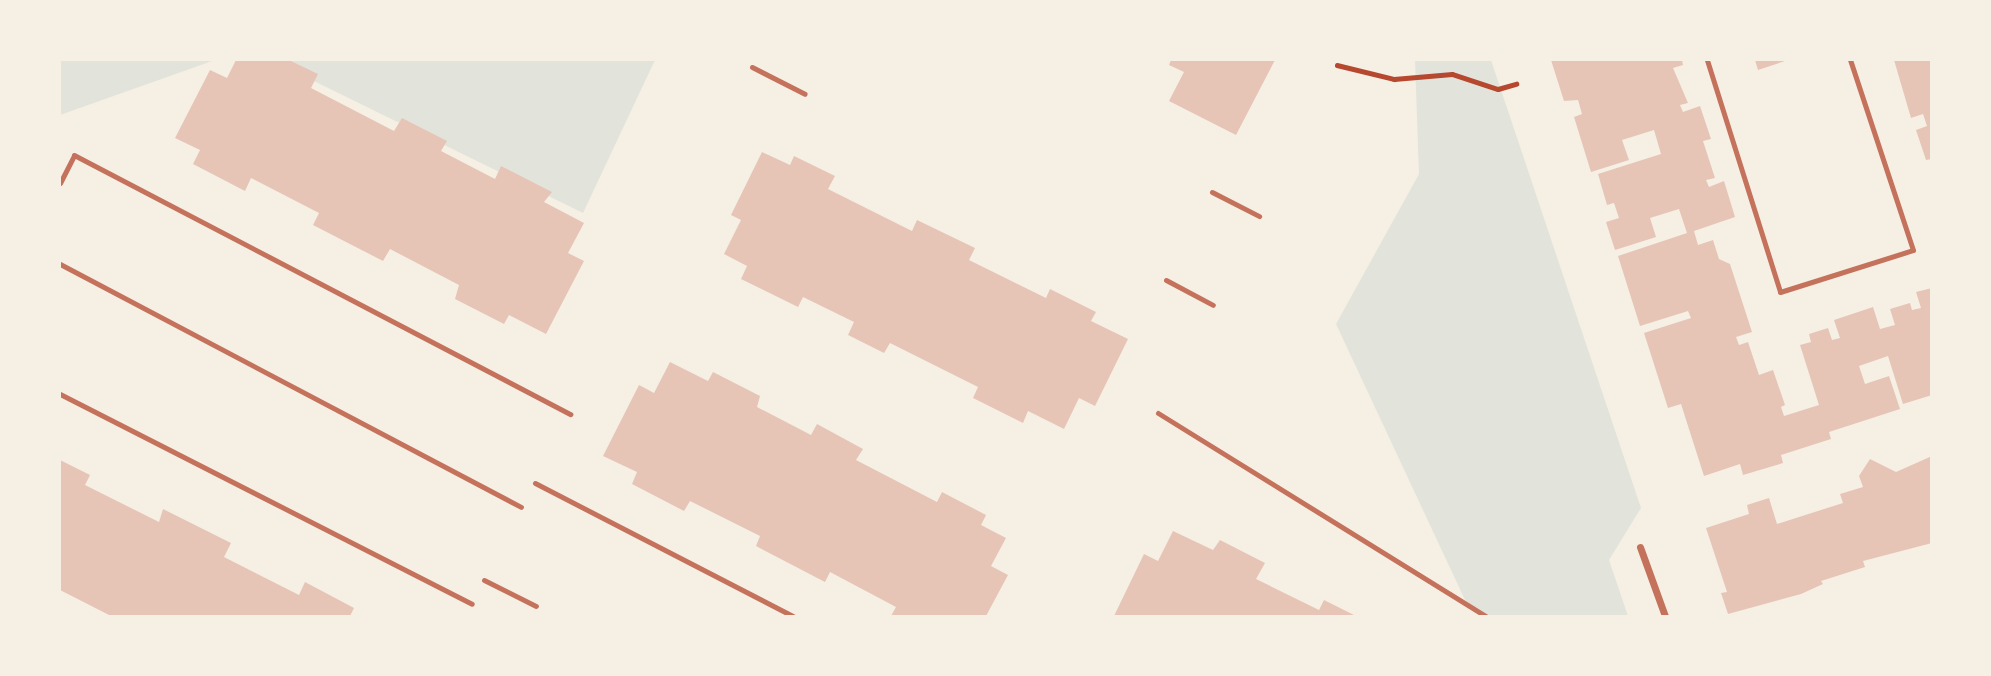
<!DOCTYPE html>
<style>
body{margin:0}
#map{position:relative;width:1991px;height:676px;overflow:hidden;background:#f6efe4;font-family:Quicksand,sans-serif}
div>[style]{position:absolute}
[style*='--x']{left:calc(var(--x)*1px);top:calc(var(--y)*1px);width:calc(var(--w)*1px);rotate:calc(var(--a)*1deg)}
.green>*{inset:0;background:#e2e4dc}
.building>*{inset:0;background:#e6c5b7}
.path>*{height:4.5px;margin:-2.25px;padding:0 2.25px;transform-origin:2.25px;border-radius:2.25px;background:#b5482f}
.service>*{height:5px;margin:-2.5px;padding:0 2.5px;transform-origin:2.5px;border-radius:2.5px;background:#c5725c}
.minor>*{height:7px;margin:-3.5px;padding:0 3.5px;transform-origin:3.5px;border-radius:3.5px;background:#c5725c}
span{translate:-50% -50%;white-space:nowrap;text-align:center;line-height:1.15;-webkit-text-stroke:6px #f6efe4;paint-order:stroke}
.frame{position:absolute;inset:0;border:61px solid #f6efe4;pointer-events:none}
</style>
<div id="map">
<div class="green">
<i style="clip-path:polygon(60px 60px,215px 60px,60px 115px)"></i>
<i style="clip-path:polygon(271px 60px,655px 60px,583px 213px)"></i>
<i style="clip-path:polygon(1415px 60px,1491px 60px,1641px 508px,1609px 560px,1628px 616px,1483px 616px,1465px 600px,1336px 324px,1419px 174px)"></i>
</div>
<div class="building">
<i style="clip-path:polygon(236px 60px,289px 60px,318px 74px,311px 88px,394px 131px,402px 118px,447px 141px,441px 151px,495px 179px,501px 166px,552px 192px,544px 202px,584px 223px,568px 253px,584px 261px,546px 334px,509px 315px,504px 324px,455px 299px,459px 285px,390px 249px,383px 261px,313px 225px,319px 213px,251px 178px,245px 191px,193px 164px,200px 150px,175px 138px,210px 70px,227px 78px)"></i>
<i style="clip-path:polygon(1171px 60px,1275px 60px,1236px 135px,1169px 101px,1184px 72px,1169px 65px)"></i>
<i style="clip-path:polygon(1551px 60px,1682px 60px,1683px 65px,1673px 68px,1688px 103px,1680px 105px,1683px 112px,1700px 106px,1711px 139px,1703px 141px,1715px 178px,1706px 180px,1709px 187px,1724px 181px,1735px 217px,1694px 231px,1698px 245px,1713px 240px,1719px 259px,1730px 264px,1752px 332px,1736px 337px,1739px 345px,1748px 342px,1759px 375px,1773px 370px,1785px 405px,1781px 407px,1784px 416px,1819px 405px,1800px 345px,1811px 342px,1809px 334px,1828px 328px,1832px 340px,1840px 338px,1834px 320px,1873px 307px,1880px 329px,1895px 325px,1890px 309px,1910px 303px,1912px 310px,1921px 308px,1916px 292px,1932px 288px,1932px 395px,1903px 404px,1888px 356px,1859px 366px,1865px 384px,1889px 376px,1900px 409px,1829px 432px,1831px 439px,1781px 455px,1783px 463px,1743px 475px,1740px 464px,1704px 476px,1681px 404px,1668px 408px,1644px 333px,1691px 318px,1688px 311px,1640px 326px,1618px 256px,1687px 233px,1679px 209px,1650px 218px,1656px 237px,1615px 250px,1606px 222px,1619px 218px,1614px 203px,1607px 205px,1598px 174px,1661px 154px,1654px 130px,1622px 140px,1629px 160px,1591px 172px,1574px 117px,1582px 114px,1578px 100px,1564px 101px)"></i>
<i style="clip-path:polygon(1755px 60px,1788px 60px,1758px 70px)"></i>
<i style="clip-path:polygon(1894px 60px,1932px 60px,1932px 159px,1926px 160px,1916px 130px,1927px 126px,1923px 114px,1911px 118px)"></i>
<i style="clip-path:polygon(762px 152px,790px 165px,794px 156px,835px 176px,828px 189px,912px 231px,917px 220px,975px 248px,969px 260px,1046px 298px,1050px 289px,1096px 312px,1091px 321px,1128px 339px,1095px 406px,1079px 398px,1064px 429px,1028px 411px,1023px 423px,973px 398px,978px 387px,890px 343px,884px 353px,848px 335px,854px 322px,803px 297px,798px 307px,741px 279px,747px 266px,724px 254px,741px 220px,731px 215px)"></i>
<i style="clip-path:polygon(670px 362px,708px 381px,713px 372px,760px 396px,757px 407px,811px 435px,817px 424px,863px 449px,856px 460px,937px 502px,942px 492px,986px 515px,981px 525px,1006px 538px,991px 566px,1008px 575px,986px 616px,891px 616px,896px 607px,830px 572px,825px 582px,756px 546px,760px 536px,690px 501px,684px 511px,632px 484px,637px 472px,603px 456px,639px 385px,654px 393px)"></i>
<i style="clip-path:polygon(1932px 456px,1932px 543px,1863px 561px,1865px 567px,1821px 581px,1823px 584px,1801px 594px,1728px 614px,1721px 593px,1727px 592px,1706px 528px,1749px 514px,1747px 505px,1769px 498px,1777px 524px,1843px 503px,1840px 494px,1863px 487px,1859px 476px,1870px 459px,1896px 472px)"></i>
<i style="clip-path:polygon(60px 460px,90px 475px,85px 485px,159px 522px,163px 509px,231px 543px,224px 557px,299px 595px,305px 582px,354px 608px,350px 616px,111px 616px,60px 590px)"></i>
<i style="clip-path:polygon(1173px 531px,1213px 550px,1220px 540px,1265px 563px,1256px 579px,1319px 610px,1324px 600px,1356px 616px,1114px 616px,1144px 554px,1158px 561px)"></i>
</div>
<div class="path">
<i style="--x:1337;--y:65;--w:59;--a:13.8"></i>
<i style="--x:1394;--y:79;--w:58;--a:-4.9"></i>
<i style="--x:1452;--y:74;--w:48;--a:18.1"></i>
<i style="--x:1498;--y:89;--w:19;--a:-16"></i>
</div>
<div class="service">
<i style="--x:1707;--y:60;--w:243;--a:72.5"></i>
<i style="--x:1780;--y:292;--w:139;--a:-17.5"></i>
<i style="--x:1913;--y:250;--w:200;--a:-108.3"></i>
<i style="--x:752;--y:67;--w:59;--a:27"></i>
<i style="--x:60;--y:183;--w:31;--a:-63"></i>
<i style="--x:74;--y:155;--w:560;--a:27.57"></i>
<i style="--x:1212;--y:192;--w:53;--a:27.1"></i>
<i style="--x:60;--y:264;--w:521;--a:27.79"></i>
<i style="--x:1166;--y:280;--w:53;--a:28"></i>
<i style="--x:60;--y:394;--w:462;--a:27"></i>
<i style="--x:1158;--y:413;--w:386;--a:31.8"></i>
<i style="--x:535;--y:483;--w:290;--a:27.3"></i>
<i style="--x:484;--y:580;--w:58;--a:26.6"></i>
</div>
<div class="minor">
<i style="--x:1640;--y:547;--w:73;--a:70.1"></i>
</div>
<div class="frame"></div>
</div>
